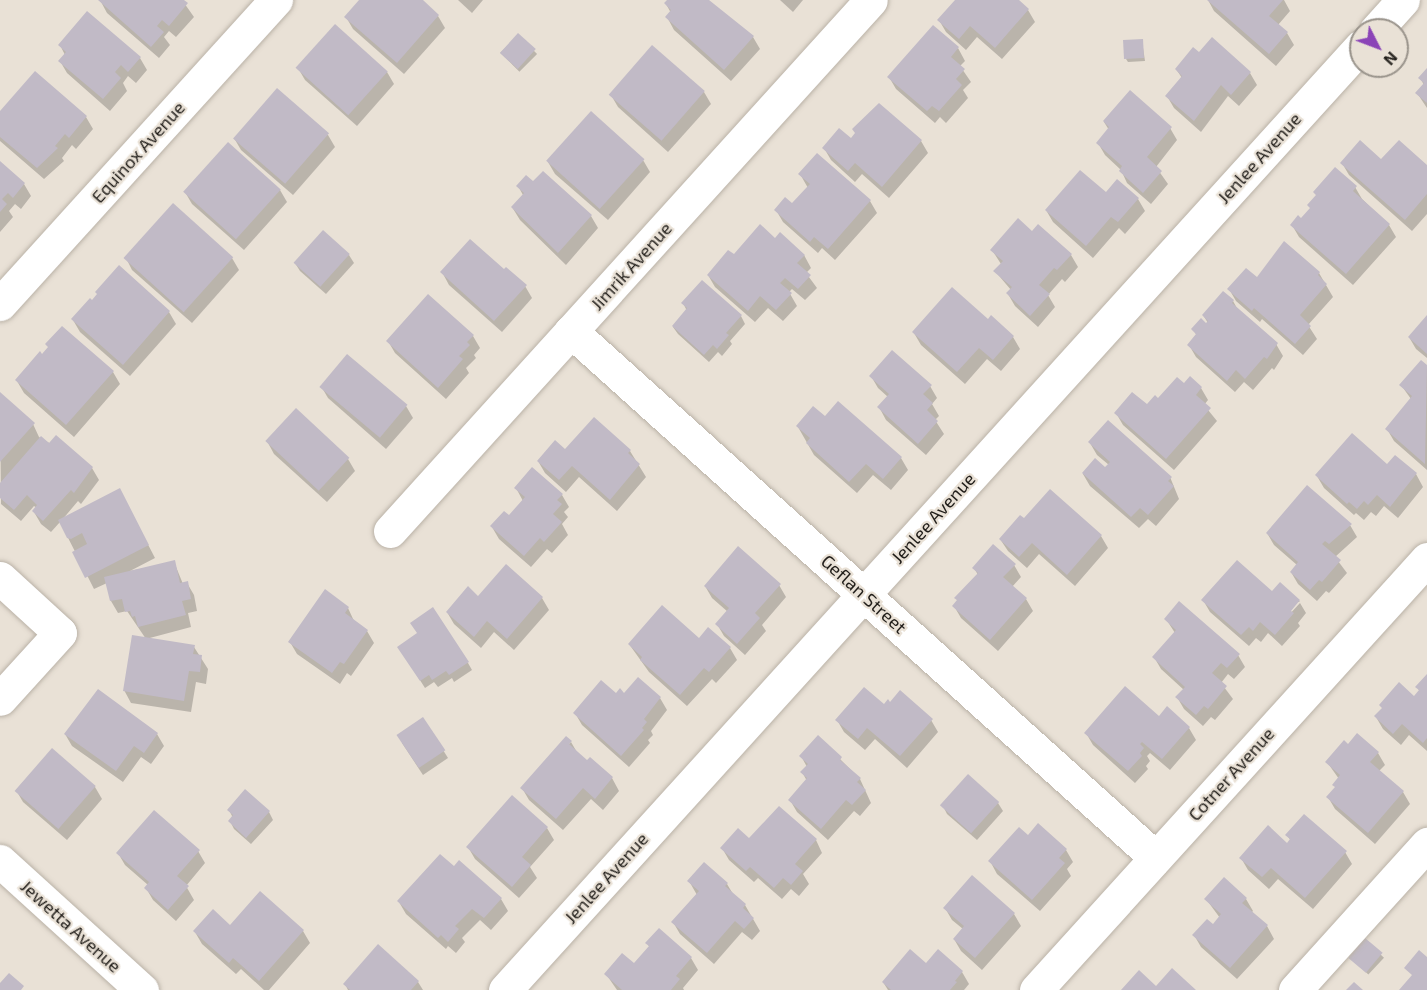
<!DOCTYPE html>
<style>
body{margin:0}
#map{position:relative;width:1427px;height:990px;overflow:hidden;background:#e9e1d6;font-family:"Exo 2",sans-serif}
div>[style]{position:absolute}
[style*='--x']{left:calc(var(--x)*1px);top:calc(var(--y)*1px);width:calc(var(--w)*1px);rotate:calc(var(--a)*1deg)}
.shadow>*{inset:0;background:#0003;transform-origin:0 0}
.building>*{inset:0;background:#c1bac6;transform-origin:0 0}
.roads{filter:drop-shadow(0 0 2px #bab2a7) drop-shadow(0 0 2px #bab2a7)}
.minor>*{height:33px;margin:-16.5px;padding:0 16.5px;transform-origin:16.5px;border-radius:16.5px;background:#fff}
span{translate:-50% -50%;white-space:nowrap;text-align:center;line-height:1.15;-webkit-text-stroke:4.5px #e9e1d6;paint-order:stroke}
.street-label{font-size:18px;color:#211e1a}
.north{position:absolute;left:1349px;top:18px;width:60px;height:60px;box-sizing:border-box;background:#e9e1d6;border:2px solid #99938b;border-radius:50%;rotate:132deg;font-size:16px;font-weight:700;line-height:24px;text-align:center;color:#211e1a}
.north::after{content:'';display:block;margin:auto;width:21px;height:27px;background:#8b44b7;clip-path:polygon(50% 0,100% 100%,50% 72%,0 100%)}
</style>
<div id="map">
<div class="shadow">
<i style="clip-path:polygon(100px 0,182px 0,194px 17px,176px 37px,169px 31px,164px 37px,170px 45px,159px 58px,107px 13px)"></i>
<i style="clip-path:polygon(361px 0,420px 0,438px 16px,445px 28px,404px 74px,353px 29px,346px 17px)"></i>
<i style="clip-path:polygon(458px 0,483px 0,472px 13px)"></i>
<i style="clip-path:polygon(669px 0,706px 0,753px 37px,760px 49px,731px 81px,674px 30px,667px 17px,671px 13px,666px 4px)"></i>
<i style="clip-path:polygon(780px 0,803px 0,793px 12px)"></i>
<i style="clip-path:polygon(957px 0,1017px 0,1028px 10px,1035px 22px,1002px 59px,977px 37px,966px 50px,946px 32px,939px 20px)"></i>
<i style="clip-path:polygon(1208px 0,1284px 0,1290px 11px,1278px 25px,1287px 33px,1294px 45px,1276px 66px,1214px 11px)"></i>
<i style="left:518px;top:35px;width:27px;height:25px;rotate:45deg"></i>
<i style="clip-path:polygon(1212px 39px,1250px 73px,1257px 85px,1239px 106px,1228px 96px,1201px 132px,1174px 108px,1167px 96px,1182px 78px,1176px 69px,1199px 54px)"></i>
<i style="clip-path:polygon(1142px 41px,1145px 61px,1128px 62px,1126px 59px)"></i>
<i style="clip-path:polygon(60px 45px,140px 58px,147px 70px,136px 83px,128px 76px,123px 83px,127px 91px,110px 111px,67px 73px,60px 61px,65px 55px)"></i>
<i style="clip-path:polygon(958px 48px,965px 61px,960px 66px,971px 82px,963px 90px,968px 98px,946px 123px,940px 117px,935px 123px,896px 89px,889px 77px)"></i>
<i style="clip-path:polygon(298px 68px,387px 72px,394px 84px,357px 126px,305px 80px)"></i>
<i style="clip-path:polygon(1427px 71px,1427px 108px,1417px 93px,1424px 85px,1420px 78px)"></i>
<i style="clip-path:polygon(704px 92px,711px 104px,668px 152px,618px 107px,611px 95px)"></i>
<i style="clip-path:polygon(879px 105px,921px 141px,928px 153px,889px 198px,862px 174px,855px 182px,831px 160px,824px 148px,851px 140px)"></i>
<i style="clip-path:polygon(0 113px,86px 117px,93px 129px,76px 149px,72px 145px,62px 158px,64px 161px,44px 179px,0 141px)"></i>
<i style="clip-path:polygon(1104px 122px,1170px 128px,1177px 140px,1156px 167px,1168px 184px,1151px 204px,1127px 183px,1121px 170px,1105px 155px,1098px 143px,1109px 130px)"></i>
<i style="clip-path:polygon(328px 135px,335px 147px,293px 195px,241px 150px,234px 138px)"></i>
<i style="clip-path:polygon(643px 160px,650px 172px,608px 220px,555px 174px,548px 162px)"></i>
<i style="clip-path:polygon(1382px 162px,1427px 167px,1427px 214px,1412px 231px,1349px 175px,1342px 163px)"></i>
<i style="clip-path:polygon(0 163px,24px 184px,31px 196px,21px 209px,15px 204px,9px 211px,13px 217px,0 232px)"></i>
<i style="clip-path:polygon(543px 173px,591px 216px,598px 228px,566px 265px,520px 220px,512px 207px,523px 195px,518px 186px,533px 184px)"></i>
<i style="clip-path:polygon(800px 174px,870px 201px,877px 213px,835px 260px,822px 248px,818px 253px,783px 222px,776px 210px,792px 205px,808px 188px)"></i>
<i style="clip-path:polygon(1355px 187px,1362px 199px,1389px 225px,1396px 237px,1353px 285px,1299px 237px,1292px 225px,1301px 220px,1311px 209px,1317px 196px,1315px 193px)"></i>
<i style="clip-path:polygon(280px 190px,287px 202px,244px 250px,192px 204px,185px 192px)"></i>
<i style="clip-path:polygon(1106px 194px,1138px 199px,1145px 211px,1125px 234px,1119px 228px,1093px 258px,1053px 222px,1046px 210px)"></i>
<i style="clip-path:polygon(1033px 233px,1071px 255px,1078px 267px,1065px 282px,1062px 279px,1048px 295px,1055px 307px,1038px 327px,1015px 306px,1008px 294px,1011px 290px,995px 271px,1001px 264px,992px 250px)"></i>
<i style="clip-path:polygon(1284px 243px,1319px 273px,1333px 297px,1308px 325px,1317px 339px,1303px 355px,1262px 319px,1260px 322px,1236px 301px,1229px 289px,1257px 279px)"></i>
<i style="clip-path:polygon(349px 255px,354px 263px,326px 294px,300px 271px,295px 263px)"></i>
<i style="clip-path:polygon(804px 255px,811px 268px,806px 273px,817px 288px,805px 300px,792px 289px,789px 292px,797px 306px,783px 321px,768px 308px,755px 322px,715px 287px,708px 275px,734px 256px)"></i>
<i style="clip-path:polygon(126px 258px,232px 258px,239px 270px,192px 323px,132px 270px)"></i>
<i style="clip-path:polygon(504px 271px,525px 286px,532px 298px,502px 332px,449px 285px,442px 272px)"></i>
<i style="clip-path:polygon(1233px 301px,1238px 310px,1276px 344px,1283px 356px,1274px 370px,1272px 368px,1253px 390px,1244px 382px,1235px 392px,1196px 357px,1189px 345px,1197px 336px,1193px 329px,1208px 323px,1203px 315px)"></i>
<i style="clip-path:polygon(92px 302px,169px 312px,176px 324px,130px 376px,80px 332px,73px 320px)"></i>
<i style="clip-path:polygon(683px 303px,741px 316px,745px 324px,730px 341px,732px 344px,722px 356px,718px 352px,709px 362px,678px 334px,673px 327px,687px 311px)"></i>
<i style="clip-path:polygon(1427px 317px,1427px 358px,1416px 349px,1409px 337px)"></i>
<i style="clip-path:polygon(988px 321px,1013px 337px,1020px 349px,1001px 371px,987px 359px,965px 384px,921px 345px,914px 333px)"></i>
<i style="clip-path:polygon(63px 328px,113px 372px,120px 384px,74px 437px,24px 393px,17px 381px,42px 356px)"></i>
<i style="clip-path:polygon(473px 336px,480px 348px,474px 355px,476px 358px,466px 368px,469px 373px,446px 399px,395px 353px,388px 341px)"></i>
<i style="clip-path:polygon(1421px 362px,1427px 367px,1427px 470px,1394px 441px,1387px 429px,1411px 399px,1401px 385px)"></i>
<i style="clip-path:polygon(871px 376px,930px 386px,937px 398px,932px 404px,939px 416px,935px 420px,944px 434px,926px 455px,886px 420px,879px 407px,888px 397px,878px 388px)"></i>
<i style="clip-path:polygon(1184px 385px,1201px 388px,1208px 400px,1204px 405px,1217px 421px,1174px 470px,1123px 425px,1116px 413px,1147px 406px)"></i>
<i style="clip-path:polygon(321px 386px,406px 406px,413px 418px,386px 449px,328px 398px)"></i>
<i style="clip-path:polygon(0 394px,33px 424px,39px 437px,92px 468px,99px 480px,81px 504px,78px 501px,62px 520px,126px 502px,155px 558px,130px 571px,174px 562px,183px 584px,187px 583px,194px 595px,197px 611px,188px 613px,191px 627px,146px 639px,127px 611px,118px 613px,111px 601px,107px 583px,94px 589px,60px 522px,51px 532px,41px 524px,34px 512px,37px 508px,34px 506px,21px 521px,1px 504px)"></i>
<i style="clip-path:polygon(825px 419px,901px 458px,908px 470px,891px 490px,873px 475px,857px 493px,814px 455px,798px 427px)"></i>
<i style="clip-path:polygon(267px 441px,348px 459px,355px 471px,327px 502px,274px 454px)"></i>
<i style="clip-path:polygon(1090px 443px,1170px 477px,1179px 499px,1156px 526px,1148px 519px,1139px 528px,1090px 486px,1083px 474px,1105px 470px,1109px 465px,1097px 455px)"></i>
<i style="clip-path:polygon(630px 451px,646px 477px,617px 511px,579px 477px,566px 492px,545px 473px,538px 461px,566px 452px)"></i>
<i style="clip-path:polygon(1416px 474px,1423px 487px,1398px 518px,1384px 506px,1376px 516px,1371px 512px,1364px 520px,1356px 513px,1354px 515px,1324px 488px,1317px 476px)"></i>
<i style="clip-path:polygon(516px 488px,562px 495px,569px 507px,564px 512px,568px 517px,562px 524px,568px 535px,552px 553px,547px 549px,531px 567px,499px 539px,492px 527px,509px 517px,523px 501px)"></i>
<i style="clip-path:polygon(1024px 520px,1101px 536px,1108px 548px,1075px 586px,1039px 554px,1027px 568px,1008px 551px,1000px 539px)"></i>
<i style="clip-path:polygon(1350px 525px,1357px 537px,1335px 557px,1347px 573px,1329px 593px,1326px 591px,1317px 601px,1298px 584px,1291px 572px,1297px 565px,1274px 545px,1267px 533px)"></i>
<i style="clip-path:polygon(1014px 565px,1021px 577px,1012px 587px,1026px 599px,1033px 611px,998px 651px,961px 618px,954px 606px,958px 602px,956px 598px,978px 575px,974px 568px)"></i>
<i style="clip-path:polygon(1280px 584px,1300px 602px,1296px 602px,1287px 617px,1300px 603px,1306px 613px,1298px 623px,1300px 626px,1282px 646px,1268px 633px,1261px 642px,1256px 638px,1249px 646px,1210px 612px,1203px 600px,1272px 593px)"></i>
<i style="clip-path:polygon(779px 585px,786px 597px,762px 625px,766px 631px,745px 655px,724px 636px,717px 624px,728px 612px,712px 598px,705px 586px)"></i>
<i style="clip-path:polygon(478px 598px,542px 598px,549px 610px,514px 650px,494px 632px,481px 648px,454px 624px,447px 612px)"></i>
<i style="clip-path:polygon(348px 608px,354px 621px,367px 631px,374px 643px,351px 676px,347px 673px,340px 684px,297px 654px,290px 642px)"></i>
<i style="clip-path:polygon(1166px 619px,1238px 655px,1245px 667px,1234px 679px,1228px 674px,1221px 683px,1233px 699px,1215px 720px,1211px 717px,1203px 726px,1184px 709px,1177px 697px,1184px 690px,1161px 669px,1154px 657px,1175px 633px)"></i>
<i style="clip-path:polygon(708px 629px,730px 648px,737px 660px,716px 683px,712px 679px,687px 706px,649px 672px,629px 644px,699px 640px)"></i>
<i style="clip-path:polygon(194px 647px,208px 669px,206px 684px,196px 682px,191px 712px,131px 703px,124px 690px)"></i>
<i style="clip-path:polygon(404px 655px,468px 663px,472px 670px,454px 682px,452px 678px,438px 687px,434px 682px,425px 688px)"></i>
<i style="clip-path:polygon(1427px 676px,1427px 751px,1409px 735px,1401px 745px,1383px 729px,1376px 717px,1414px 698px,1420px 692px,1417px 687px)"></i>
<i style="clip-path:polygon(638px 679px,660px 698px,667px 710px,651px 731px,653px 735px,648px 740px,650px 743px,629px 767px,582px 725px,575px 713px,625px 695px)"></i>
<i style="clip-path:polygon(884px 706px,931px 720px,938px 732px,907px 768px,875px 739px,865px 750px,844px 732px,837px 720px)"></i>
<i style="clip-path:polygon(1159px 718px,1189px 728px,1196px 740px,1170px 770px,1150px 753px,1147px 756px,1150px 761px,1146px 766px,1148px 769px,1135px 783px,1093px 745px,1086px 733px)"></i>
<i style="clip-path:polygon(65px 734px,157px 734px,164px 746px,151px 764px,141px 757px,123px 782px,72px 746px)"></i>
<i style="clip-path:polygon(818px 737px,860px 779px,871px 803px,860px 816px,854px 811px,828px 840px,797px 812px,790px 800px,807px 781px,802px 772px,807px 767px,801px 756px)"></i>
<i style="clip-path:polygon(571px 742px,578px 754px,587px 762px,590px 759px,612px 778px,619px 791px,603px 810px,591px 799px,563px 830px,529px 800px,522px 788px)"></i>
<i style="clip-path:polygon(402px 743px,443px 750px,448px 758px,423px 775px)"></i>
<i style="clip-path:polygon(1348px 746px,1378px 753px,1385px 765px,1379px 771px,1403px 792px,1410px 804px,1375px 844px,1335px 809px,1328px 797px,1336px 788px,1339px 779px,1327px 762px)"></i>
<i style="clip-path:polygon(52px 750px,95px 787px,102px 799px,67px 840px,23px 802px,16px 790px)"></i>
<i style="clip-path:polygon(968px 777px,998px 803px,1003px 811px,977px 840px,947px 814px,943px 806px)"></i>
<i style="clip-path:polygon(229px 810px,269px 812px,273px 820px,251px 844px,234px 829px,230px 821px,233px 818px)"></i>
<i style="clip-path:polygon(547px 828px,554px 840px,530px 867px,537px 878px,519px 898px,475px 859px,468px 847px)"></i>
<i style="clip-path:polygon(1287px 835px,1345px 852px,1352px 864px,1313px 909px,1278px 879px,1269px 889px,1248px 870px,1241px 858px,1288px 845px,1291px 841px)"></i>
<i style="clip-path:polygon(1028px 837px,1066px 850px,1073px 862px,1067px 869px,1071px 876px,1040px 911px,997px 874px,990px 861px)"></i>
<i style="clip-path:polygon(749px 840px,816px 840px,822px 853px,803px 874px,809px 884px,799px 896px,791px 889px,782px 899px,758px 878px,754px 882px,729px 860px,722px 848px)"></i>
<i style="clip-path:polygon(198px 851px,205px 863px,186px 886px,194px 900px,176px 921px,153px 900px,146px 888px,148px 885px,125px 865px,118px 853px)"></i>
<i style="clip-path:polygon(454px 868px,501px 899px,508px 911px,491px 930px,480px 920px,462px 938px,465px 942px,456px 953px,448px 946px,446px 949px,406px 914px,399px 902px)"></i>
<i style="clip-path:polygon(689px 881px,727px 884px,733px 894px,745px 905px,760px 931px,752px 940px,742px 932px,714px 964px,680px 934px,673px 922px,697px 895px)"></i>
<i style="clip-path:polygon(1206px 899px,1246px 899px,1253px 911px,1251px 913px,1267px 926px,1274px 939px,1237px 979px,1201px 947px,1194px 935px,1213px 926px,1220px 918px)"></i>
<i style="clip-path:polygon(945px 908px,1014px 914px,1021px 926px,982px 970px,961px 951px,954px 939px,963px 929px,952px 920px)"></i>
<i style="clip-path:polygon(230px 928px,303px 931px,310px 943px,269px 990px,264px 990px,241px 969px,236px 974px,202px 944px,195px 932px)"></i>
<i style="clip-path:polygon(659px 930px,691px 958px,698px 970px,683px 988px,684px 990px,617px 990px,606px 974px,634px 965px,650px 948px,647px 943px)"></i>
<i style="left:1365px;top:940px;width:26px;height:23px;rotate:43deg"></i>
<i style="clip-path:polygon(926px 965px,962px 972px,969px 984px,964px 990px,888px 990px,883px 982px)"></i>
<i style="clip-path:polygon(418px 982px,423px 990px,348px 990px,345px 984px)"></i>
</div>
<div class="building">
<i style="clip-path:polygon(98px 0,184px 0,188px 3px,169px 26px,162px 20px,157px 26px,164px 32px,151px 47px)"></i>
<i style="clip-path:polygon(359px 0,423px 0,439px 15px,397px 63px,344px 17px)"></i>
<i style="clip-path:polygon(667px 0,709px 0,754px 36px,724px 70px,665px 17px,671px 10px,664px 3px)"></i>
<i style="clip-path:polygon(955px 0,1019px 0,1029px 9px,995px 48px,970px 26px,959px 39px,937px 20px)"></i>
<i style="clip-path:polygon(1207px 0,1283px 0,1269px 16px,1288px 32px,1269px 54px)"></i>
<i style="clip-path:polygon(87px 11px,141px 57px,128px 72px,121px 65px,115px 72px,121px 78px,103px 99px,58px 61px,66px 52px,58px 45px)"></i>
<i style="left:335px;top:24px;width:71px;height:59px;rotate:42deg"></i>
<i style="clip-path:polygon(933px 25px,959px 47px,951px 57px,965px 69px,956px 79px,962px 85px,939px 111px,932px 106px,927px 111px,887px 77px)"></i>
<i style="left:518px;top:33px;width:24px;height:27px;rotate:42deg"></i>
<i style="clip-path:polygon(1212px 37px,1251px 72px,1231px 95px,1221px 85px,1194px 121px,1165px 96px,1182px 76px,1175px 69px,1193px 47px,1199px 52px)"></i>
<i style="left:1143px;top:39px;width:19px;height:20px;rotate:87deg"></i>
<i style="left:652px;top:45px;width:70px;height:66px;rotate:41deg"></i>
<i style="clip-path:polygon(1427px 68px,1427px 103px,1415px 93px,1424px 83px,1418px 78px)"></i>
<i style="clip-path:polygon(35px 71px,87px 116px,69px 138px,65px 134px,55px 146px,58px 148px,37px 168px,0 137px,0 111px)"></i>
<i style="left:277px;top:88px;width:69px;height:67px;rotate:41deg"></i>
<i style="clip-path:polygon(1130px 90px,1172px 127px,1147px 157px,1162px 171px,1143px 193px,1119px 171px,1122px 166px,1096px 143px,1109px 127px,1103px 121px)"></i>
<i style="clip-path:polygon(879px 103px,922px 140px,882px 187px,855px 163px,848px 171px,822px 148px,839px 128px,851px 138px,855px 133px,852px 129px)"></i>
<i style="left:591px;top:111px;width:72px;height:67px;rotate:42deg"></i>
<i style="clip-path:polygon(1360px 140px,1381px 159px,1399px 140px,1427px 165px,1427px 194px,1405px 220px,1340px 163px)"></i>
<i style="left:228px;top:142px;width:71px;height:67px;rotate:42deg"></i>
<i style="clip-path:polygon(817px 153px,871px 200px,828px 249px,814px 237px,810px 242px,774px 210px,785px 197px,792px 203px,807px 187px,810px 184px,798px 174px)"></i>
<i style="clip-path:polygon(0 161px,25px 183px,13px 198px,8px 193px,2px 199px,7px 204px,0 212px)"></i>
<i style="clip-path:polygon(1335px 167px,1357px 186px,1353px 191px,1390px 224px,1346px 274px,1290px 225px,1298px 215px,1301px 218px,1310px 208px,1307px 205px,1316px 195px,1313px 192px)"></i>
<i style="clip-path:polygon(1080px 170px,1106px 192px,1117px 179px,1139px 198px,1118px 222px,1111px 217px,1086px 246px,1045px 210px)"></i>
<i style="clip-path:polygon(543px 171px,592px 215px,558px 253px,511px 207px,524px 193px,516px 186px,526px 175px,533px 181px)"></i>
<i style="left:173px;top:203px;width:81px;height:74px;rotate:42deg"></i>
<i style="clip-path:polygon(1018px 218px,1032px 231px,1038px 224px,1072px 254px,1057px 270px,1054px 268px,1039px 285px,1050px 294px,1030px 316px,1006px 293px,1012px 287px,993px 271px,1003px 261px,990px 250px)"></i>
<i style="clip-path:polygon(760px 224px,775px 238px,780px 232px,805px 255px,797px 263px,811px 275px,798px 289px,785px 278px,780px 283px,792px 293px,776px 310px,760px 296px,748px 311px,707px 275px,728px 250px,734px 254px)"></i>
<i style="left:323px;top:230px;width:36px;height:44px;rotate:42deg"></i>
<i style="clip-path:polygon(470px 239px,504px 269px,506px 267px,527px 285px,494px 321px,440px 272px)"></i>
<i style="clip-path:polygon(1284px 241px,1320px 272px,1318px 275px,1327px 284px,1300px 315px,1311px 326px,1295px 344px,1254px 308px,1252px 311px,1227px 289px,1246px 268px,1257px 277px)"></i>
<i style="clip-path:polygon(119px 265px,170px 311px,123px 365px,71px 319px,90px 298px,92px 300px,97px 294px,95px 292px)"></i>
<i style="clip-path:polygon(702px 280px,742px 315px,726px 333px,729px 335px,717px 349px,713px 345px,704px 355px,672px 326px,687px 308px,681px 303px)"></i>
<i style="clip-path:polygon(952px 287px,988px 319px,991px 315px,1014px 336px,993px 360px,979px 348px,957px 372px,912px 332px)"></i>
<i style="clip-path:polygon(1223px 291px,1234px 300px,1232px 303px,1278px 343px,1267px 359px,1264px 357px,1245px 379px,1236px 370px,1227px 381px,1187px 345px,1196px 334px,1191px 329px,1201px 318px,1206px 323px,1208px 321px,1202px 315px)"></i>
<i style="clip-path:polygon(428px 294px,474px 335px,467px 342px,470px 345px,459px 356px,463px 359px,438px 388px,386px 341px)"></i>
<i style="clip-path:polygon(1427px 315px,1427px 354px,1408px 337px)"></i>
<i style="clip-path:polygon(62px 326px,114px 371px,66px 425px,15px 380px,40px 351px,42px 354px,48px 347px,45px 344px)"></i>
<i style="clip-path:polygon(892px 350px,932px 385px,923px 394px,933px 403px,927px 410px,938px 421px,918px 444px,877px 407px,889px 394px,869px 376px)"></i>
<i style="left:347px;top:354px;width:79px;height:43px;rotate:40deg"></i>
<i style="clip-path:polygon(1421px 360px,1427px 365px,1425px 464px,1385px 429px,1412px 396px,1399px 385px)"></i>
<i style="clip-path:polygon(1190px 376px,1202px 387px,1196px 395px,1211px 408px,1166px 459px,1114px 413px,1132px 392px,1147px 404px,1155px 395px,1158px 398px,1177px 377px,1184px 383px)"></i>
<i style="clip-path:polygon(0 392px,35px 423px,0 462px)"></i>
<i style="clip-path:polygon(838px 401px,902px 457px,883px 479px,866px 464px,849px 482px,806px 443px,810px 438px,796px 426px,813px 406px,825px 416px)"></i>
<i style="left:296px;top:408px;width:73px;height:45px;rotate:43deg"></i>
<i style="clip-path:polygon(594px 417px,631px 450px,628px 453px,640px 464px,610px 500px,572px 466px,559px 480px,537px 461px,555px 440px,565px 449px)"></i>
<i style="clip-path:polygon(1108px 420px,1172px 477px,1168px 481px,1174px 486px,1148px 515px,1140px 508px,1131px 517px,1082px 473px,1095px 458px,1105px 467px,1110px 462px,1088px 442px)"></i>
<i style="clip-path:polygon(1352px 433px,1387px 464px,1395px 455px,1417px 473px,1390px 507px,1377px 495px,1368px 505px,1364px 501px,1357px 509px,1349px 502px,1347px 504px,1315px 475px)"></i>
<i style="clip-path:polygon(56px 435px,93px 467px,74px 493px,71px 490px,43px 521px,32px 511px,37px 505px,27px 495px,14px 510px,0 498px,0 483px,41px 436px,49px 443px)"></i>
<i style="clip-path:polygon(532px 467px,563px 494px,557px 500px,562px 504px,553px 514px,562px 522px,544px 542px,540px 538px,524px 556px,490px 526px,504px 511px,509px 515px,525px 497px,514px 488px)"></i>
<i style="clip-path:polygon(1307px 485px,1352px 524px,1329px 544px,1325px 541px,1322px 544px,1341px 560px,1322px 582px,1319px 580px,1310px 590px,1290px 572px,1298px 562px,1266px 533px)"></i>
<i style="clip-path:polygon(120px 488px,149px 545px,85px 578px,72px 552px,87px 544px,82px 533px,71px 539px,67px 538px,58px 520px)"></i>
<i style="clip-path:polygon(1050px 489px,1102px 535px,1067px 575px,1032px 543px,1019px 557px,999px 539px,1020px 515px,1024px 518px)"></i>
<i style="clip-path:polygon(993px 544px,1016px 564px,1003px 577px,1027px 598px,990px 640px,952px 606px,957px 600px,954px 598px,978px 573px,972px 568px)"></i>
<i style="clip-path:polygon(738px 546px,781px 584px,755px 613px,760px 618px,737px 644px,715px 624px,729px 608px,704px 586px)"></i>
<i style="clip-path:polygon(175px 560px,180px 583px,188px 581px,191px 599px,182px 601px,186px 615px,138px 627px,135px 616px,132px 617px,130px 611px,125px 612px,122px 599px,110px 601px,104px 577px)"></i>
<i style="clip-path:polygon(1237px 560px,1272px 591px,1280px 582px,1300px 600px,1291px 611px,1294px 613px,1275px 635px,1260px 622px,1253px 631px,1249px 627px,1241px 635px,1201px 600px)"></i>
<i style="clip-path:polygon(506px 564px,543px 597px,507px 639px,487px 621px,474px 637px,446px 612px,468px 586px,478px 596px)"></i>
<i style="clip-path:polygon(325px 589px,349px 607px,345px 613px,368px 630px,344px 664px,340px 662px,332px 673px,288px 642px)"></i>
<i style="clip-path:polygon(1179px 601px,1240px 654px,1227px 668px,1221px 663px,1212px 673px,1227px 686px,1208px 709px,1204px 706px,1196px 715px,1175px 697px,1185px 687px,1152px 657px,1176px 630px,1164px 619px)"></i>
<i style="clip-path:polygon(662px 605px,699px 638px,708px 627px,731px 647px,709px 672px,704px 668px,680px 695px,640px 660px,642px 657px,628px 644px)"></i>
<i style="clip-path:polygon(433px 607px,469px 662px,449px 675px,446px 671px,432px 680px,429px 675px,420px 681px,397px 647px,417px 633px,410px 623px)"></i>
<i style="clip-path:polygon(132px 635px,195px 645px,193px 654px,202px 655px,200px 672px,189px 671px,184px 701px,123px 691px)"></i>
<i style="clip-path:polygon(1427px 674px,1427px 738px,1423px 743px,1402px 724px,1393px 734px,1374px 716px,1382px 708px,1379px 705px,1399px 682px,1414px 696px,1419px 690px,1415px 687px)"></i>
<i style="clip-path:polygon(638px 677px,661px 697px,644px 719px,647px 722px,642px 728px,644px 730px,621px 756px,573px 713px,601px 680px,616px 693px,620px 688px,624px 693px)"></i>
<i style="clip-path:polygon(1125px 686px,1159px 716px,1167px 706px,1190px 727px,1162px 759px,1142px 742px,1140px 744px,1144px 748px,1140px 753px,1142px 756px,1128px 771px,1084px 733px)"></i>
<i style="clip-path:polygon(864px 687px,884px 704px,888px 699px,890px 702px,900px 690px,933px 719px,900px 756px,867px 728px,858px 739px,835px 720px)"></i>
<i style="clip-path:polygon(98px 689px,158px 733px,144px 753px,134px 746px,116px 771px,64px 734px)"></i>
<i style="left:423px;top:717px;width:40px;height:32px;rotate:56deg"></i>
<i style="clip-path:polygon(1357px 733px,1379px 752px,1370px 762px,1404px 791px,1368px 833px,1326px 797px,1335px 787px,1332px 785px,1340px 775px,1325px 762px,1344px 740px,1348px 744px)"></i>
<i style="clip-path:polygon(818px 735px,842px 757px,840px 760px,861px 778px,857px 782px,866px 790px,852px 805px,846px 800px,821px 829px,788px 800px,807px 778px,800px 772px,808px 764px,799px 756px)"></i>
<i style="clip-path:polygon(566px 736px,572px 741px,569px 744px,587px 760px,590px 757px,613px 777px,595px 799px,583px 788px,556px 819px,520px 788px)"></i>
<i style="left:52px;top:748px;width:58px;height:57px;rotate:41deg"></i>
<i style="left:968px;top:774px;width:42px;height:42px;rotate:42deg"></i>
<i style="clip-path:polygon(245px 789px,270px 811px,246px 838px,228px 821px,233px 815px,227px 810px)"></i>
<i style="clip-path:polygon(512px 795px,548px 827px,522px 857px,531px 865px,512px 887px,466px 847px)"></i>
<i style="clip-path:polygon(779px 806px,817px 839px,795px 864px,803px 871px,791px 885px,783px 878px,774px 888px,750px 867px,746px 871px,720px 848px,738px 828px,749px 838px)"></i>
<i style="clip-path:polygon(154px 810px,200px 850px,177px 876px,189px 886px,168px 910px,144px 888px,149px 882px,116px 853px)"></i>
<i style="clip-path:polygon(1304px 814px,1347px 851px,1305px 898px,1271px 868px,1262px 877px,1239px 858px,1268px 825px,1287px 843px,1290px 839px,1285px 835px)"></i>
<i style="clip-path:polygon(1038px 823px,1067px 849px,1059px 858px,1065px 863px,1032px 900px,988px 861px,1019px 827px,1028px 835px)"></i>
<i style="clip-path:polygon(440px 854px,454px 866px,459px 860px,502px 898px,484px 918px,472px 909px,455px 926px,459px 929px,448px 942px,441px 935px,438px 938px,397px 901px)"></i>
<i style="clip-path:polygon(704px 862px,728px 883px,725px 886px,746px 904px,743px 908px,754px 918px,744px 929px,735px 921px,707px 953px,671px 922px,699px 891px,687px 881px)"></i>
<i style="clip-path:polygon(972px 875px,1015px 913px,975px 958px,953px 939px,964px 926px,943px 908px)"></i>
<i style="clip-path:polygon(1224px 877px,1247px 898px,1242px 903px,1268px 925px,1230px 968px,1192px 935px,1207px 919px,1213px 924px,1221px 914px,1204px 899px)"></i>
<i style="clip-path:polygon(260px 891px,304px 930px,259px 981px,233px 958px,229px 963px,193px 931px,213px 909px,230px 925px)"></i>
<i style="clip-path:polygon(659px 928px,692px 957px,676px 976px,680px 979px,671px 990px,622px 990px,604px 974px,622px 953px,634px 963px,649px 946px,645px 943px)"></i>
<i style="left:1365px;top:938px;width:23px;height:26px;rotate:40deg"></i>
<i style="clip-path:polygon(378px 944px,419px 981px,411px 990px,350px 990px,343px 984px)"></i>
<i style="clip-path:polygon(910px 949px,926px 963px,938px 949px,963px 971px,955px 981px,957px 982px,950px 990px,891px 990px,882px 982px)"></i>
<i style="clip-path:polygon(1419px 950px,1427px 957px,1427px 990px,1399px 990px,1412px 975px,1404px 968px)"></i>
<i style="clip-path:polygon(1172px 968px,1196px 990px,1121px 990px,1139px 970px,1156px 986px)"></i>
<i style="clip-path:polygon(9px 973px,24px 986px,21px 990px,0 990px,0 983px)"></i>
<i style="clip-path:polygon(1354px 982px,1363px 990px,1346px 990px)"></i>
</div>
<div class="roads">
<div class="minor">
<i style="--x:1376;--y:30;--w:40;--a:-48"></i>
<i style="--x:0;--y:304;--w:411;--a:-47.8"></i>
<i style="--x:571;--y:331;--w:787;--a:42.01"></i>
<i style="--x:390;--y:531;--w:716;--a:-47.83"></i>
<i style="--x:0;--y:578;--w:81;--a:42.5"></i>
<i style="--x:60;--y:633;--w:89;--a:132.3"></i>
<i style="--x:0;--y:861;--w:192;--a:42.3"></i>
<i style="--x:505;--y:990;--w:1274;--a:-47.8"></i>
<i style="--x:1036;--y:990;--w:582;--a:-47.79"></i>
<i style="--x:1295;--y:990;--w:197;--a:-47.9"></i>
</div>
</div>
<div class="street-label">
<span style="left:138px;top:152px;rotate:-48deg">Equinox Avenue</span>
<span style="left:1259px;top:158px;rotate:-48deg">Jenlee Avenue</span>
<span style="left:631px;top:266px;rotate:-48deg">Jimrik Avenue</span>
<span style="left:933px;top:518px;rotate:-48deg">Jenlee Avenue</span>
<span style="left:864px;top:594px;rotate:42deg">Geflan Street</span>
<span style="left:1231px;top:774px;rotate:-48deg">Cotner Avenue</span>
<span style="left:606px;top:878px;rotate:-48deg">Jenlee Avenue</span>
<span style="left:71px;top:926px;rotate:42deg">Jewetta Avenue</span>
</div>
<div class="north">N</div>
</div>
